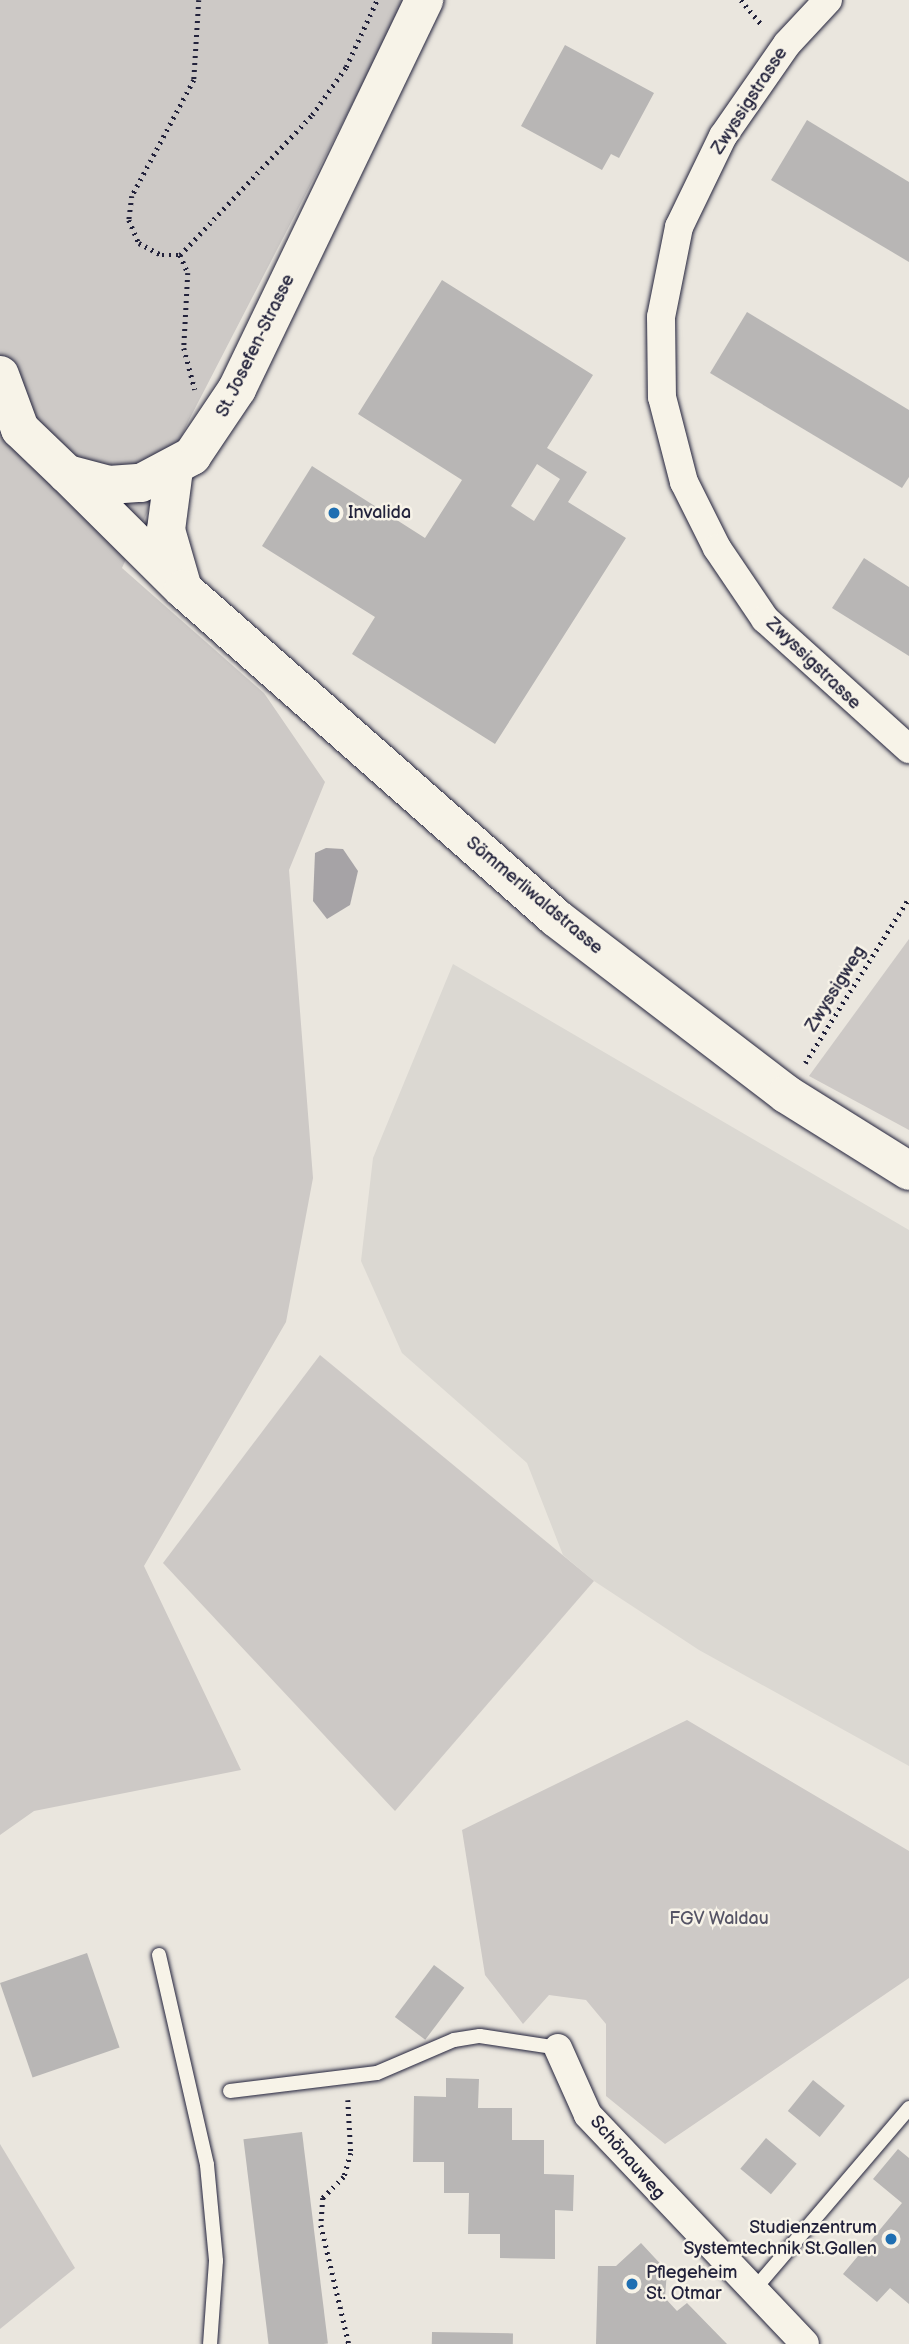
<!DOCTYPE html>
<meta charset="utf-8">
<style>
body{margin:0}
#map{position:relative;width:909px;height:2344px;overflow:hidden;background:#eae6de;font-family:"Balsamiq Sans",sans-serif}
div>[style]{position:absolute}
[style*='--x']{left:calc(var(--x)*1px);top:calc(var(--y)*1px);width:calc(var(--w)*1px);rotate:calc(var(--a)*1deg)}
.built>*{inset:0;background:#dbd8d2}
.green>*{inset:0;background:#cdc9c6}
.water>*{inset:0;background:#a6a3a6}
.building>*{inset:0;background:#b8b6b5;transform-origin:0 0}
.path>*{height:4.5px;margin-top:-2.25px;transform-origin:0;background:repeating-linear-gradient(90deg,#22223b 0 2px,transparent 0 7px)}
.roads{filter:drop-shadow(0 0 2px #22223b) drop-shadow(0 0 2px #22223b)}
.lane>*{height:14px;margin:-7px;padding:0 7px;transform-origin:7px;border-radius:7px;background:#f7f3e8}
.street>*{height:28px;margin:-14px;padding:0 14px;transform-origin:14px;border-radius:14px;background:#f7f3e8}
.secondary>*{height:38px;margin:-19px;padding:0 19px;transform-origin:19px;border-radius:19px;background:#f7f3e8}
.dots>*{width:19px;height:19px;translate:-50% -50%;box-sizing:border-box;border:4px solid #f7f3e8;border-radius:50%}
span{translate:-50% -50%;white-space:nowrap;text-align:center;line-height:1.15;-webkit-text-stroke:5px #f7f3e8;paint-order:stroke}
.street-label{font-size:18px;color:#22223b}
.poi-label{font-size:18px;color:#22223b}
.left{translate:0 -50%;text-align:left}
.right{translate:-100% -50%;text-align:right}
.park-label{font-size:18px;color:#555465}
</style>
<div id="map">
<div class="built">
<i style="clip-path:polygon(453px 964px,909px 1230px,909px 1766px,699px 1650px,594px 1581px,563px 1555px,527px 1463px,402px 1353px,361px 1261px,373px 1158px)"></i>
</div>
<div class="green">
<i style="clip-path:polygon(0 0,406px 0,189px 420px,122px 568px,264px 693px,325px 782px,289px 870px,313px 1178px,286px 1322px,144px 1566px,241px 1770px,34px 1811px,0 1835px)"></i>
<i style="clip-path:polygon(909px 939px,909px 1130px,809px 1076px)"></i>
<i style="clip-path:polygon(320px 1355px,594px 1581px,395px 1811px,163px 1563px)"></i>
<i style="clip-path:polygon(687px 1720px,909px 1851px,909px 1978px,665px 2144px,606px 2096px,606px 2024px,586px 2000px,549px 1995px,523px 2024px,485px 1975px,462px 1830px)"></i>
<i style="clip-path:polygon(0 2144px,75px 2268px,0 2329px)"></i>
</div>
<div class="water">
<i style="clip-path:polygon(326px 848px,343px 849px,358px 871px,350px 905px,327px 919px,313px 901px,315px 853px)"></i>
</div>
<div class="building">
<i style="clip-path:polygon(565px 45px,654px 93px,619px 158px,611px 154px,602px 170px,521px 126px)"></i>
<i style="clip-path:polygon(807px 120px,909px 182px,909px 262px,771px 180px)"></i>
<i style="clip-path:polygon(evenodd,442px 280px,593px 375px,547px 448px,587px 472px,568px 502px,626px 538px,495px 744px,352px 654px,375px 617px,262px 546px,312px 466px,425px 538px,462px 480px,358px 414px,442px 280px,537px 464px,560px 479px,534px 521px,511px 506px,537px 464px)"></i>
<i style="clip-path:polygon(747px 312px,909px 410px,909px 477px,902px 488px,710px 373px)"></i>
<i style="clip-path:polygon(864px 558px,909px 587px,909px 656px,832px 608px)"></i>
<i style="left:87px;top:1953px;width:100px;height:92px;rotate:71deg"></i>
<i style="left:434px;top:1965px;width:38px;height:65px;rotate:37deg"></i>
<i style="clip-path:polygon(446px 2078px,479px 2079px,478px 2108px,512px 2108px,512px 2140px,544px 2140px,544px 2174px,574px 2175px,573px 2211px,555px 2210px,555px 2259px,500px 2258px,500px 2234px,468px 2234px,469px 2193px,444px 2193px,444px 2162px,413px 2162px,414px 2096px,446px 2097px)"></i>
<i style="left:813px;top:2080px;width:41px;height:40px;rotate:39deg"></i>
<i style="left:302px;top:2132px;width:213px;height:59px;rotate:83deg"></i>
<i style="left:766px;top:2138px;width:40px;height:40px;rotate:40deg"></i>
<i style="clip-path:polygon(898px 2149px,909px 2158px,909px 2304px,890px 2288px,877px 2302px,843px 2274px,902px 2203px,873px 2179px)"></i>
<i style="clip-path:polygon(641px 2243px,667px 2271px,665px 2298px,677px 2311px,687px 2303px,727px 2344px,596px 2344px,598px 2266px,616px 2266px)"></i>
<i style="left:432px;top:2332px;width:81px;height:12px;rotate:1deg"></i>
</div>
<div class="path">
<i style="--x:199;--y:0;--w:80;--a:93.6"></i>
<i style="--x:194;--y:80;--w:132;--a:118.1"></i>
<i style="--x:132;--y:196;--w:24;--a:97"></i>
<i style="--x:129;--y:220;--w:25;--a:67"></i>
<i style="--x:139;--y:243;--w:26;--a:28"></i>
<i style="--x:162;--y:255;--w:18;--a:0"></i>
<i style="--x:180;--y:255;--w:192;--a:-46.7"></i>
<i style="--x:312;--y:115;--w:59;--a:-54.7"></i>
<i style="--x:346;--y:67;--w:74;--a:-65.2"></i>
<i style="--x:741;--y:0;--w:33;--a:50"></i>
<i style="--x:180;--y:255;--w:20;--a:66"></i>
<i style="--x:188;--y:273;--w:75;--a:93.1"></i>
<i style="--x:184;--y:348;--w:43;--a:75.3"></i>
<i style="--x:805;--y:1063;--w:195;--a:-57.8"></i>
<i style="--x:348;--y:2100;--w:53;--a:86.8"></i>
<i style="--x:351;--y:2153;--w:25;--a:106"></i>
<i style="--x:344;--y:2177;--w:30;--a:135"></i>
<i style="--x:323;--y:2198;--w:27;--a:94"></i>
<i style="--x:321;--y:2225;--w:122;--a:76.8"></i>
</div>
<div class="roads">
<div class="lane">
<i style="--x:159;--y:1955;--w:215;--a:77.1"></i>
<i style="--x:207;--y:2165;--w:96;--a:84.6"></i>
<i style="--x:216;--y:2261;--w:83;--a:94.1"></i>
<i style="--x:230;--y:2091;--w:148;--a:-7"></i>
<i style="--x:377;--y:2073;--w:84;--a:-23.2"></i>
<i style="--x:454;--y:2040;--w:26;--a:-9"></i>
<i style="--x:480;--y:2036;--w:79;--a:8.7"></i>
<i style="--x:752;--y:2292;--w:242;--a:-49.5"></i>
</div>
<div class="street">
<i style="--x:828;--y:0;--w:60;--a:133"></i>
<i style="--x:787;--y:44;--w:112;--a:124.8"></i>
<i style="--x:723;--y:136;--w:101;--a:115.8"></i>
<i style="--x:679;--y:227;--w:92;--a:101.3"></i>
<i style="--x:661;--y:317;--w:80;--a:89.3"></i>
<i style="--x:662;--y:397;--w:88;--a:75.5"></i>
<i style="--x:684;--y:482;--w:74;--a:63.4"></i>
<i style="--x:717;--y:548;--w:86;--a:55.9"></i>
<i style="--x:765;--y:619;--w:194;--a:42.1"></i>
<i style="--x:558;--y:2048;--w:73;--a:65.9"></i>
<i style="--x:588;--y:2115;--w:315;--a:46.5"></i>
</div>
<div class="secondary">
<i style="--x:0;--y:375;--w:58;--a:69.7"></i>
<i style="--x:20;--y:429;--w:65;--a:43.8"></i>
<i style="--x:67;--y:474;--w:43;--a:14.7"></i>
<i style="--x:109;--y:485;--w:32;--a:-4"></i>
<i style="--x:141;--y:483;--w:58;--a:-27.9"></i>
<i style="--x:192;--y:456;--w:81;--a:-56.1"></i>
<i style="--x:237;--y:389;--w:432;--a:-64.3"></i>
<i style="--x:174;--y:469;--w:62;--a:97.5"></i>
<i style="--x:166;--y:530;--w:61;--a:73.9"></i>
<i style="--x:67;--y:474;--w:163;--a:44.8"></i>
<i style="--x:183;--y:589;--w:497;--a:41.4"></i>
<i style="--x:556;--y:918;--w:290;--a:37.4"></i>
<i style="--x:786;--y:1094;--w:145;--a:32"></i>
</div>
</div>
<div class="dots">
<i style="left:334px;top:513px;background:#1f6fb2"></i>
<i style="left:891px;top:2239px;background:#1f6fb2"></i>
<i style="left:632px;top:2284px;background:#1f6fb2"></i>
</div>
<div class="street-label">
<span style="left:750px;top:101px;rotate:-57deg">Zwyssigstrasse</span>
<span style="left:256px;top:346px;rotate:-64deg">St. Josefen-Strasse</span>
<span style="left:813px;top:664px;rotate:44deg">Zwyssigstrasse</span>
<span style="left:534px;top:896px;rotate:40deg">Sömmerliwaldstrasse</span>
<span style="left:836px;top:989px;rotate:-58deg">Zwyssigweg</span>
<span style="left:627px;top:2158px;rotate:49deg">Schönauweg</span>
</div>
<div class="poi-label">
<span class="left" style="left:348px;top:513px">Invalida</span>
<span class="right" style="left:877px;top:2239px">Studienzentrum<br>Systemtechnik St.Gallen</span>
<span class="left" style="left:646px;top:2284px">Pflegeheim<br>St. Otmar</span>
</div>
<div class="park-label">
<span style="left:719px;top:1919px">FGV Waldau</span>
</div>
</div>
